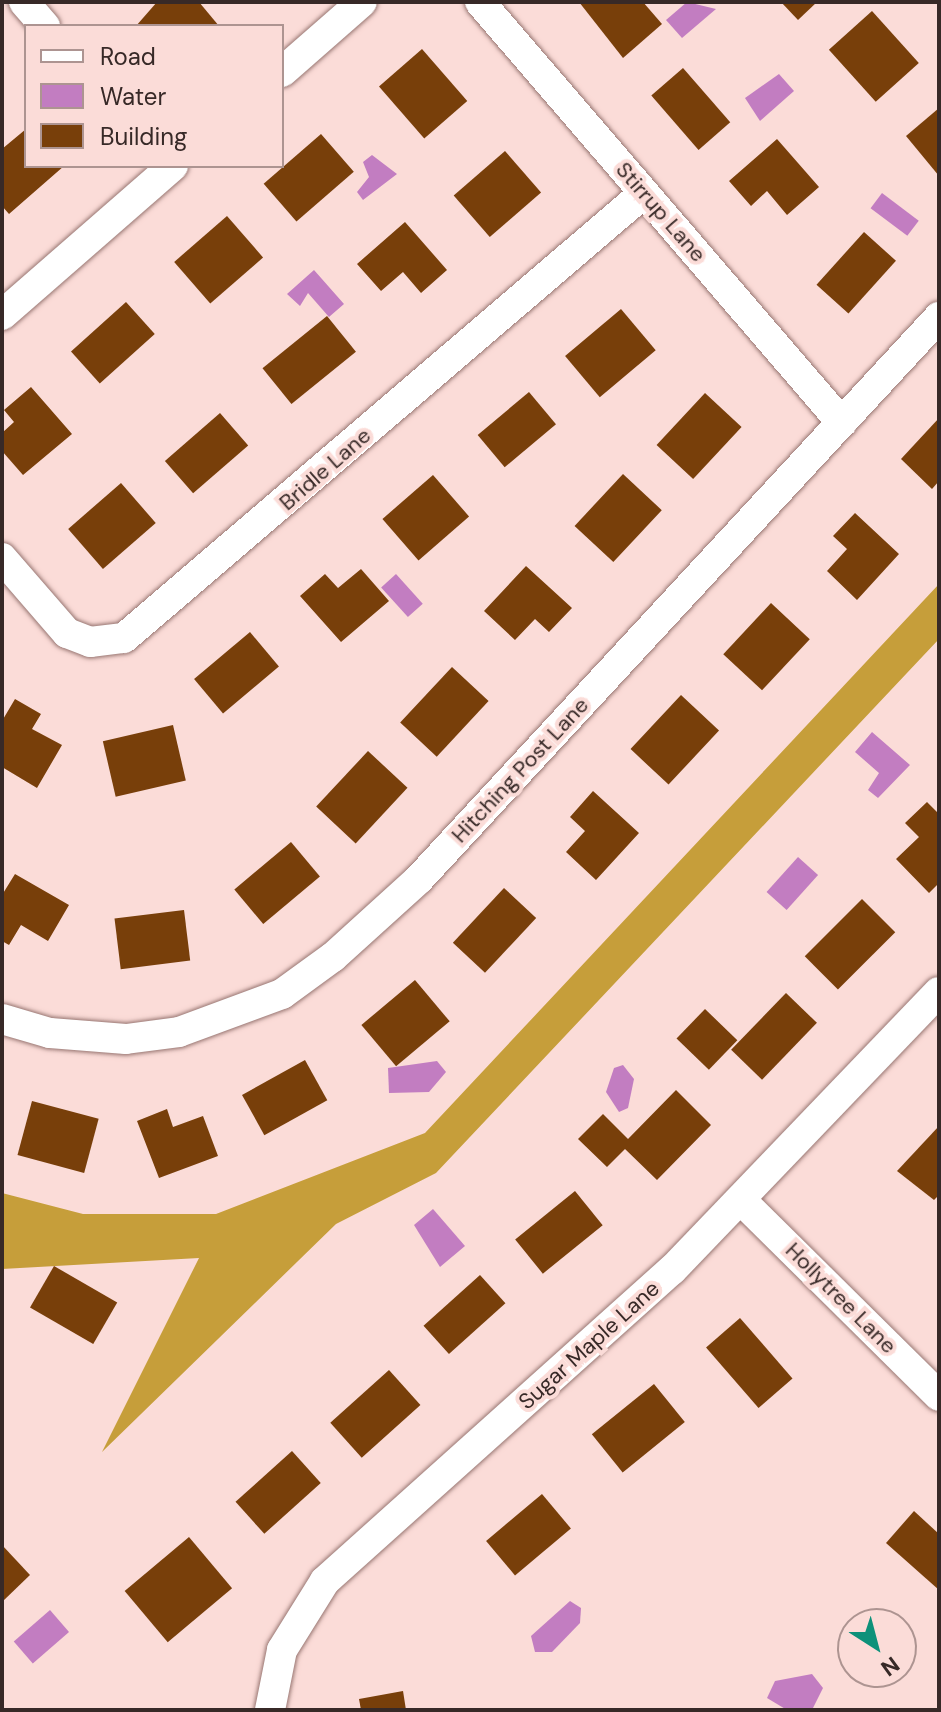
<!DOCTYPE html>
<style>
body{margin:0}
#map{position:relative;width:941px;height:1712px;overflow:hidden;background:#fbdcd8;font-family:"DM Sans",sans-serif}
div>[style]{position:absolute}
[style*='--x']{left:calc(var(--x)*1px);top:calc(var(--y)*1px);width:calc(var(--w)*1px);rotate:calc(var(--a)*1deg)}
.forest>*{inset:0;background:#c69e3a}
.water>*{inset:0;background:#c27dc1;transform-origin:0 0}
.building>*{inset:0;background:#783f0a;transform-origin:0 0}
.roads{filter:drop-shadow(0 0 2px #987672) drop-shadow(0 0 2px #987672)}
.minor>*{height:30px;margin:-15px;padding:0 15px;transform-origin:15px;border-radius:15px;background:#fff}
span{translate:-50% -50%;white-space:nowrap;text-align:center;line-height:1.15;-webkit-text-stroke:8px #fbdcd8;paint-order:stroke}
.street-label{font-size:22px;color:#372927}
.frame{position:absolute;inset:0;border:4px solid #372927;pointer-events:none}
.legend{position:absolute;left:24px;top:24px;width:260px;height:144px;box-sizing:border-box;background:#fbdcd8;border:2px solid #ad9491;margin:0;padding:10px 14px;list-style:none;font-size:24px;color:#372927}
.legend li{display:flex;align-items:center;gap:16px;height:40px}
.legend b{width:40px;border:2px solid #ad9491}
.north{position:absolute;left:837px;top:1608px;width:80px;height:80px;box-sizing:border-box;background:#fbdcd8;border:2px solid #ad9491;border-radius:50%;rotate:144deg;font-size:22px;font-weight:700;line-height:32px;text-align:center;color:#372927}
.north::after{content:'';display:block;margin:auto;width:28px;height:36px;background:#0d917a;clip-path:polygon(50% 0,100% 100%,50% 72%,0 100%)}
</style>
<div id="map">
<div class="forest">
<i style="clip-path:polygon(939px 584px,939px 639px,436px 1173px,336px 1224px,102px 1452px,199px 1258px,2px 1269px,2px 1193px,83px 1214px,216px 1214px,425px 1133px)"></i>
</div>
<div class="water">
<i style="clip-path:polygon(687px 2px,716px 9px,682px 38px,666px 20px)"></i>
<i style="clip-path:polygon(779px 74px,794px 91px,760px 121px,745px 98px)"></i>
<i style="clip-path:polygon(372px 155px,397px 174px,363px 200px,357px 192px,369px 177px,363px 162px)"></i>
<i style="left:882px;top:193px;width:46px;height:19px;rotate:37deg"></i>
<i style="clip-path:polygon(314px 270px,344px 304px,329px 317px,308px 293px,300px 306px,287px 294px)"></i>
<i style="left:396px;top:574px;width:40px;height:20px;rotate:48deg"></i>
<i style="clip-path:polygon(872px 732px,910px 765px,878px 798px,868px 790px,879px 773px,855px 752px)"></i>
<i style="left:798px;top:857px;width:27px;height:47px;rotate:42deg"></i>
<i style="clip-path:polygon(437px 1061px,446px 1072px,429px 1092px,389px 1093px,388px 1068px)"></i>
<i style="clip-path:polygon(623px 1065px,634px 1079px,628px 1108px,619px 1112px,606px 1092px,614px 1068px)"></i>
<i style="clip-path:polygon(433px 1209px,465px 1246px,440px 1267px,414px 1225px)"></i>
<i style="clip-path:polygon(570px 1601px,581px 1608px,580px 1623px,552px 1652px,535px 1652px,531px 1636px)"></i>
<i style="left:50px;top:1610px;width:29px;height:48px;rotate:49deg"></i>
<i style="clip-path:polygon(812px 1674px,823px 1688px,813px 1708px,787px 1710px,767px 1698px,775px 1681px)"></i>
</div>
<div class="building">
<i style="clip-path:polygon(157px 2px,199px 2px,219px 26px,136px 26px)"></i>
<i style="clip-path:polygon(579px 2px,643px 2px,662px 24px,623px 58px)"></i>
<i style="clip-path:polygon(781px 2px,817px 2px,798px 20px)"></i>
<i style="left:872px;top:11px;width:70px;height:58px;rotate:48deg"></i>
<i style="left:422px;top:49px;width:69px;height:57px;rotate:49deg"></i>
<i style="left:683px;top:68px;width:72px;height:42px;rotate:49deg"></i>
<i style="clip-path:polygon(939px 108px,939px 176px,906px 136px)"></i>
<i style="clip-path:polygon(26px 129px,26px 166px,64px 166px,9px 214px,2px 206px,2px 149px)"></i>
<i style="left:321px;top:134px;width:50px;height:76px;rotate:49deg"></i>
<i style="clip-path:polygon(777px 139px,819px 187px,787px 215px,767px 191px,751px 206px,729px 181px)"></i>
<i style="left:505px;top:151px;width:55px;height:68px;rotate:49deg"></i>
<i style="left:227px;top:216px;width:55px;height:70px;rotate:49deg"></i>
<i style="clip-path:polygon(405px 222px,447px 270px,421px 293px,403px 272px,381px 291px,357px 264px)"></i>
<i style="left:864px;top:232px;width:43px;height:71px;rotate:42deg"></i>
<i style="left:126px;top:302px;width:43px;height:74px;rotate:48deg"></i>
<i style="left:621px;top:309px;width:54px;height:73px;rotate:50deg"></i>
<i style="left:327px;top:316px;width:46px;height:83px;rotate:51deg"></i>
<i style="clip-path:polygon(31px 387px,72px 434px,23px 475px,2px 451px,2px 433px,14px 422px,4px 410px)"></i>
<i style="left:529px;top:392px;width:42px;height:67px;rotate:50deg"></i>
<i style="left:705px;top:393px;width:50px;height:71px;rotate:43deg"></i>
<i style="left:220px;top:413px;width:43px;height:73px;rotate:49deg"></i>
<i style="clip-path:polygon(939px 418px,939px 481px,932px 489px,901px 459px)"></i>
<i style="left:623px;top:474px;width:53px;height:71px;rotate:43deg"></i>
<i style="left:433px;top:475px;width:55px;height:67px;rotate:49deg"></i>
<i style="left:121px;top:483px;width:53px;height:70px;rotate:49deg"></i>
<i style="clip-path:polygon(855px 513px,899px 554px,857px 600px,827px 571px,847px 549px,833px 536px)"></i>
<i style="clip-path:polygon(526px 566px,572px 608px,549px 632px,535px 619px,515px 640px,484px 611px)"></i>
<i style="clip-path:polygon(361px 569px,389px 601px,341px 642px,300px 596px,325px 574px,338px 588px)"></i>
<i style="left:771px;top:603px;width:53px;height:70px;rotate:43deg"></i>
<i style="left:250px;top:632px;width:45px;height:73px;rotate:50deg"></i>
<i style="left:452px;top:667px;width:50px;height:76px;rotate:43deg"></i>
<i style="left:681px;top:695px;width:52px;height:74px;rotate:43deg"></i>
<i style="clip-path:polygon(15px 699px,41px 714px,32px 729px,62px 745px,37px 788px,2px 767px,2px 721px)"></i>
<i style="left:173px;top:725px;width:57px;height:72px;rotate:77deg"></i>
<i style="left:368px;top:751px;width:54px;height:76px;rotate:43deg"></i>
<i style="clip-path:polygon(593px 791px,639px 833px,596px 880px,566px 852px,585px 831px,570px 817px)"></i>
<i style="clip-path:polygon(927px 802px,939px 814px,939px 883px,929px 893px,896px 859px,919px 837px,905px 823px)"></i>
<i style="left:291px;top:842px;width:45px;height:74px;rotate:50deg"></i>
<i style="clip-path:polygon(15px 874px,69px 905px,48px 941px,21px 925px,9px 945px,2px 941px,2px 895px)"></i>
<i style="left:504px;top:888px;width:44px;height:75px;rotate:43deg"></i>
<i style="left:862px;top:899px;width:47px;height:81px;rotate:45deg"></i>
<i style="left:184px;top:910px;width:51px;height:70px;rotate:83deg"></i>
<i style="left:415px;top:980px;width:54px;height:70px;rotate:50deg"></i>
<i style="left:786px;top:993px;width:43px;height:79px;rotate:44deg"></i>
<i style="left:705px;top:1009px;width:45px;height:41px;rotate:44deg"></i>
<i style="left:305px;top:1060px;width:46px;height:72px;rotate:61deg"></i>
<i style="clip-path:polygon(676px 1090px,711px 1125px,657px 1180px,625px 1149px,607px 1167px,578px 1139px,603px 1114px,628px 1139px)"></i>
<i style="left:32px;top:1101px;width:69px;height:56px;rotate:15deg"></i>
<i style="clip-path:polygon(167px 1109px,173px 1127px,203px 1116px,218px 1156px,159px 1178px,137px 1121px)"></i>
<i style="clip-path:polygon(939px 1126px,939px 1195px,934px 1200px,897px 1171px)"></i>
<i style="left:575px;top:1191px;width:44px;height:77px;rotate:51deg"></i>
<i style="left:54px;top:1266px;width:73px;height:48px;rotate:30deg"></i>
<i style="left:480px;top:1275px;width:38px;height:76px;rotate:48deg"></i>
<i style="left:740px;top:1318px;width:80px;height:45px;rotate:49deg"></i>
<i style="left:389px;top:1370px;width:47px;height:79px;rotate:48deg"></i>
<i style="left:654px;top:1384px;width:49px;height:80px;rotate:51deg"></i>
<i style="left:292px;top:1451px;width:43px;height:76px;rotate:48deg"></i>
<i style="left:542px;top:1494px;width:45px;height:73px;rotate:50deg"></i>
<i style="clip-path:polygon(914px 1511px,939px 1534px,939px 1590px,886px 1543px)"></i>
<i style="left:189px;top:1537px;width:67px;height:84px;rotate:50deg"></i>
<i style="clip-path:polygon(2px 1545px,30px 1575px,2px 1602px)"></i>
<i style="clip-path:polygon(403px 1691px,406px 1710px,361px 1710px,359px 1699px)"></i>
</div>
<div class="roads">
<div class="minor">
<i style="--x:24;--y:2;--w:32;--a:49"></i>
<i style="--x:480;--y:2;--w:555;--a:49.31"></i>
<i style="--x:282;--y:72;--w:106;--a:-41.2"></i>
<i style="--x:2;--y:315;--w:227;--a:-41.1"></i>
<i style="--x:2;--y:558;--w:99;--a:49.1"></i>
<i style="--x:67;--y:633;--w:25;--a:21"></i>
<i style="--x:90;--y:642;--w:34;--a:-7"></i>
<i style="--x:124;--y:638;--w:684;--a:-40.56"></i>
<i style="--x:2;--y:1019;--w:50;--a:16.3"></i>
<i style="--x:50;--y:1033;--w:76;--a:4.5"></i>
<i style="--x:126;--y:1039;--w:53;--a:-7.5"></i>
<i style="--x:179;--y:1032;--w:110;--a:-20.3"></i>
<i style="--x:282;--y:994;--w:63;--a:-36"></i>
<i style="--x:333;--y:957;--w:116;--a:-42.2"></i>
<i style="--x:419;--y:879;--w:766;--a:-47.22"></i>
<i style="--x:742;--y:1201;--w:277;--a:44.7"></i>
<i style="--x:270;--y:1710;--w:61;--a:-78.7"></i>
<i style="--x:282;--y:1650;--w:81;--a:-58.1"></i>
<i style="--x:325;--y:1581;--w:466;--a:-41.9"></i>
<i style="--x:672;--y:1270;--w:385;--a:-46.2"></i>
</div>
</div>
<div class="street-label">
<span style="left:661px;top:212px;rotate:49deg">Stirrup Lane</span>
<span style="left:325px;top:469px;rotate:-41deg">Bridle Lane</span>
<span style="left:520px;top:770px;rotate:-47deg">Hitching Post Lane</span>
<span style="left:841px;top:1298px;rotate:45deg">Hollytree Lane</span>
<span style="left:589px;top:1345px;rotate:-42deg">Sugar Maple Lane</span>
</div>
<div class="frame"></div>
<ul class="legend">
<li><b style="height:10px;background:#fff"></b>Road</li>
<li><b style="height:22px;background:#c27dc1"></b>Water</li>
<li><b style="height:22px;background:#783f0a"></b>Building</li>
</ul>
<div class="north">N</div>
</div>
